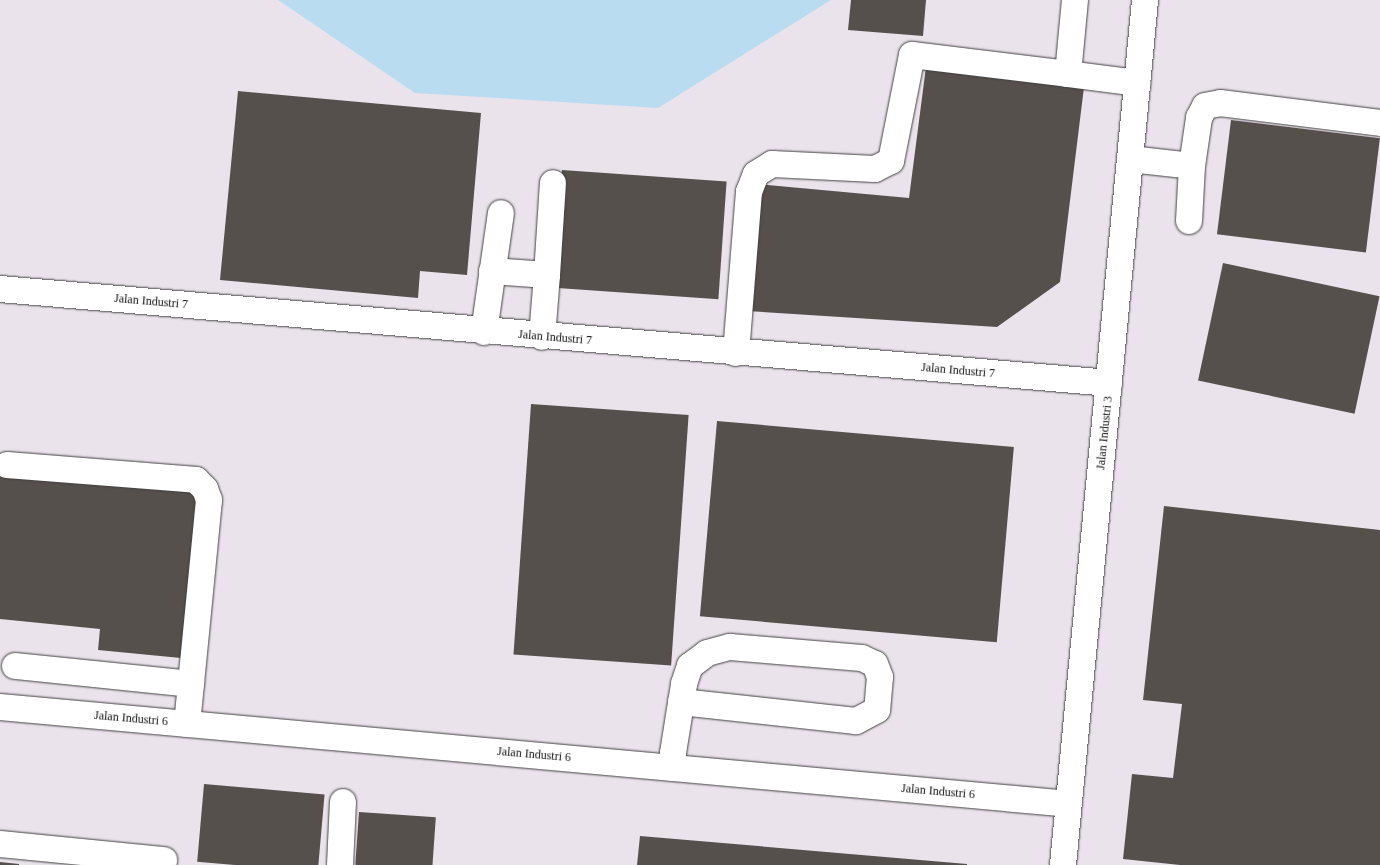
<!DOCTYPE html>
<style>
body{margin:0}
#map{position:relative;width:1380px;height:865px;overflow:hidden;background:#fdfbf1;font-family:"Times New Roman",serif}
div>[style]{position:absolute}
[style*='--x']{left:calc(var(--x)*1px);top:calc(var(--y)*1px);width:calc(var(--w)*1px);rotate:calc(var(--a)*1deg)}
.industrial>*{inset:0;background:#ebe3ec;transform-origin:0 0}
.water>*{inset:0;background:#badcf0}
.building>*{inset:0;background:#56504c;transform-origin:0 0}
.roads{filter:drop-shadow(0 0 1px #414141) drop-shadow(0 0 1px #414141)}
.minor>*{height:26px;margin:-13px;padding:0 13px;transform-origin:13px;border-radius:13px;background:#fff}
span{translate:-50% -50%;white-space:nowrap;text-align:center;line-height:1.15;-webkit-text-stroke:5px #fff;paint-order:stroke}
.street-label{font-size:12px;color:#0e0e0e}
</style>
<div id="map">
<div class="industrial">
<i style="left:0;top:0;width:1380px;height:865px"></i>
</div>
<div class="water">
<i style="clip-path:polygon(278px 0,831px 0,658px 108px,415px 93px)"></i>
</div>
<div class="building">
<i style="clip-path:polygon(851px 0,926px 0,923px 36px,848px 30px)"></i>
<i style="clip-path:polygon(927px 59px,1085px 79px,1060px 282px,997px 327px,747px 311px,757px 184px,909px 198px)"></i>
<i style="clip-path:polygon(238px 91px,481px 113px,467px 275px,420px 271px,418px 298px,220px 280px)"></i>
<i style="left:1231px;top:120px;width:150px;height:115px;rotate:7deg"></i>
<i style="left:562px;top:170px;width:165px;height:118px;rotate:4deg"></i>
<i style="left:1223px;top:263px;width:160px;height:120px;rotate:12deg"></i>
<i style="left:531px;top:404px;width:158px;height:251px;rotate:4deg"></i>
<i style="left:717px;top:421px;width:298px;height:196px;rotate:5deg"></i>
<i style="clip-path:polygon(0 474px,198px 493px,181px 658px,98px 650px,100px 629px,0 619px)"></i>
<i style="clip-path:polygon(1164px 506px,1380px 530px,1380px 865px,1180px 865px,1123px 859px,1132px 774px,1173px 778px,1182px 704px,1143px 700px)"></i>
<i style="left:204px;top:784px;width:121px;height:78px;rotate:5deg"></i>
<i style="left:359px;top:812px;width:77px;height:53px;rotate:4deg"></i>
<i style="clip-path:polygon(640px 836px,967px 864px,967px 865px,637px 865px)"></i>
<i style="clip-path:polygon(0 862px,19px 864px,19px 865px,0 865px)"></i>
</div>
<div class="roads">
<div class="minor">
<i style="--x:1068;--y:74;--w:70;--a:7.4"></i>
<i style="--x:1130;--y:159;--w:62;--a:6.4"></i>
<i style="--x:1192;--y:166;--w:49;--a:-81.7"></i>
<i style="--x:1199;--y:118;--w:13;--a:-63"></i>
<i style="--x:1205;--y:106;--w:15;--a:-11"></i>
<i style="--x:1220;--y:103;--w:161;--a:7.1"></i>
<i style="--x:1189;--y:221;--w:55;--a:-86.9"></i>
<i style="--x:492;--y:271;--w:55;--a:4.2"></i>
<i style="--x:547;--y:275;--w:62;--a:94.6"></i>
<i style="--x:547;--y:275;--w:92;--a:-86.3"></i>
<i style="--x:0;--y:289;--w:1113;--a:4.84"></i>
<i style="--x:484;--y:332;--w:120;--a:-81.9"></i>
<i style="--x:736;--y:353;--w:162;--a:-85.4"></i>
<i style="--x:749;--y:192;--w:19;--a:-69"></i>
<i style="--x:756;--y:174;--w:19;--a:-32"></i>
<i style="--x:772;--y:164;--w:103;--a:2.8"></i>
<i style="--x:875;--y:169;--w:18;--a:-27"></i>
<i style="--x:891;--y:161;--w:108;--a:-78.8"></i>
<i style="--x:912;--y:55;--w:157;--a:6.9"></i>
<i style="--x:1068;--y:74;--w:74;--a:-84.6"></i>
<i style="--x:7;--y:465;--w:190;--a:4.5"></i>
<i style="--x:196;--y:480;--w:13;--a:45"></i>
<i style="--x:205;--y:489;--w:12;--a:70"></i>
<i style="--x:209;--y:500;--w:225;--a:95.6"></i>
<i style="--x:15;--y:666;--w:177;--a:5.8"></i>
<i style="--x:0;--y:707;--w:1073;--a:5.18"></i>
<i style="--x:672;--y:768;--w:15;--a:-86"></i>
<i style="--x:673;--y:753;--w:70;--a:-80.9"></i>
<i style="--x:684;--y:684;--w:19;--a:-72"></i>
<i style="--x:690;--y:666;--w:21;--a:-37"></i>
<i style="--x:707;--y:653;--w:24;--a:-15"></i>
<i style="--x:730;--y:647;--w:132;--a:4.8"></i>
<i style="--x:862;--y:658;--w:14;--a:25"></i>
<i style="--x:875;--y:664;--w:14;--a:69"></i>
<i style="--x:880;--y:677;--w:33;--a:95"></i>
<i style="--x:877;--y:710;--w:24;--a:152"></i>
<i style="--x:856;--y:721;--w:176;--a:-173.8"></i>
<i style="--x:0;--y:844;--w:165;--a:5.6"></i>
<i style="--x:340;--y:865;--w:63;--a:-87.3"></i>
<i style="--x:1063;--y:865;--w:869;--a:-84.58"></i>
</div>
</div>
<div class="street-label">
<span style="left:151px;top:302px;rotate:5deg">Jalan Industri 7</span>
<span style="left:555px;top:338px;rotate:5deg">Jalan Industri 7</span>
<span style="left:958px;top:371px;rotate:5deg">Jalan Industri 7</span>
<span style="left:1105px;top:433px;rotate:-84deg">Jalan Industri 3</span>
<span style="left:131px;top:719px;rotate:5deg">Jalan Industri 6</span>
<span style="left:534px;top:755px;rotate:5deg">Jalan Industri 6</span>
<span style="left:938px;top:792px;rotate:5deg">Jalan Industri 6</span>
</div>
</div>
